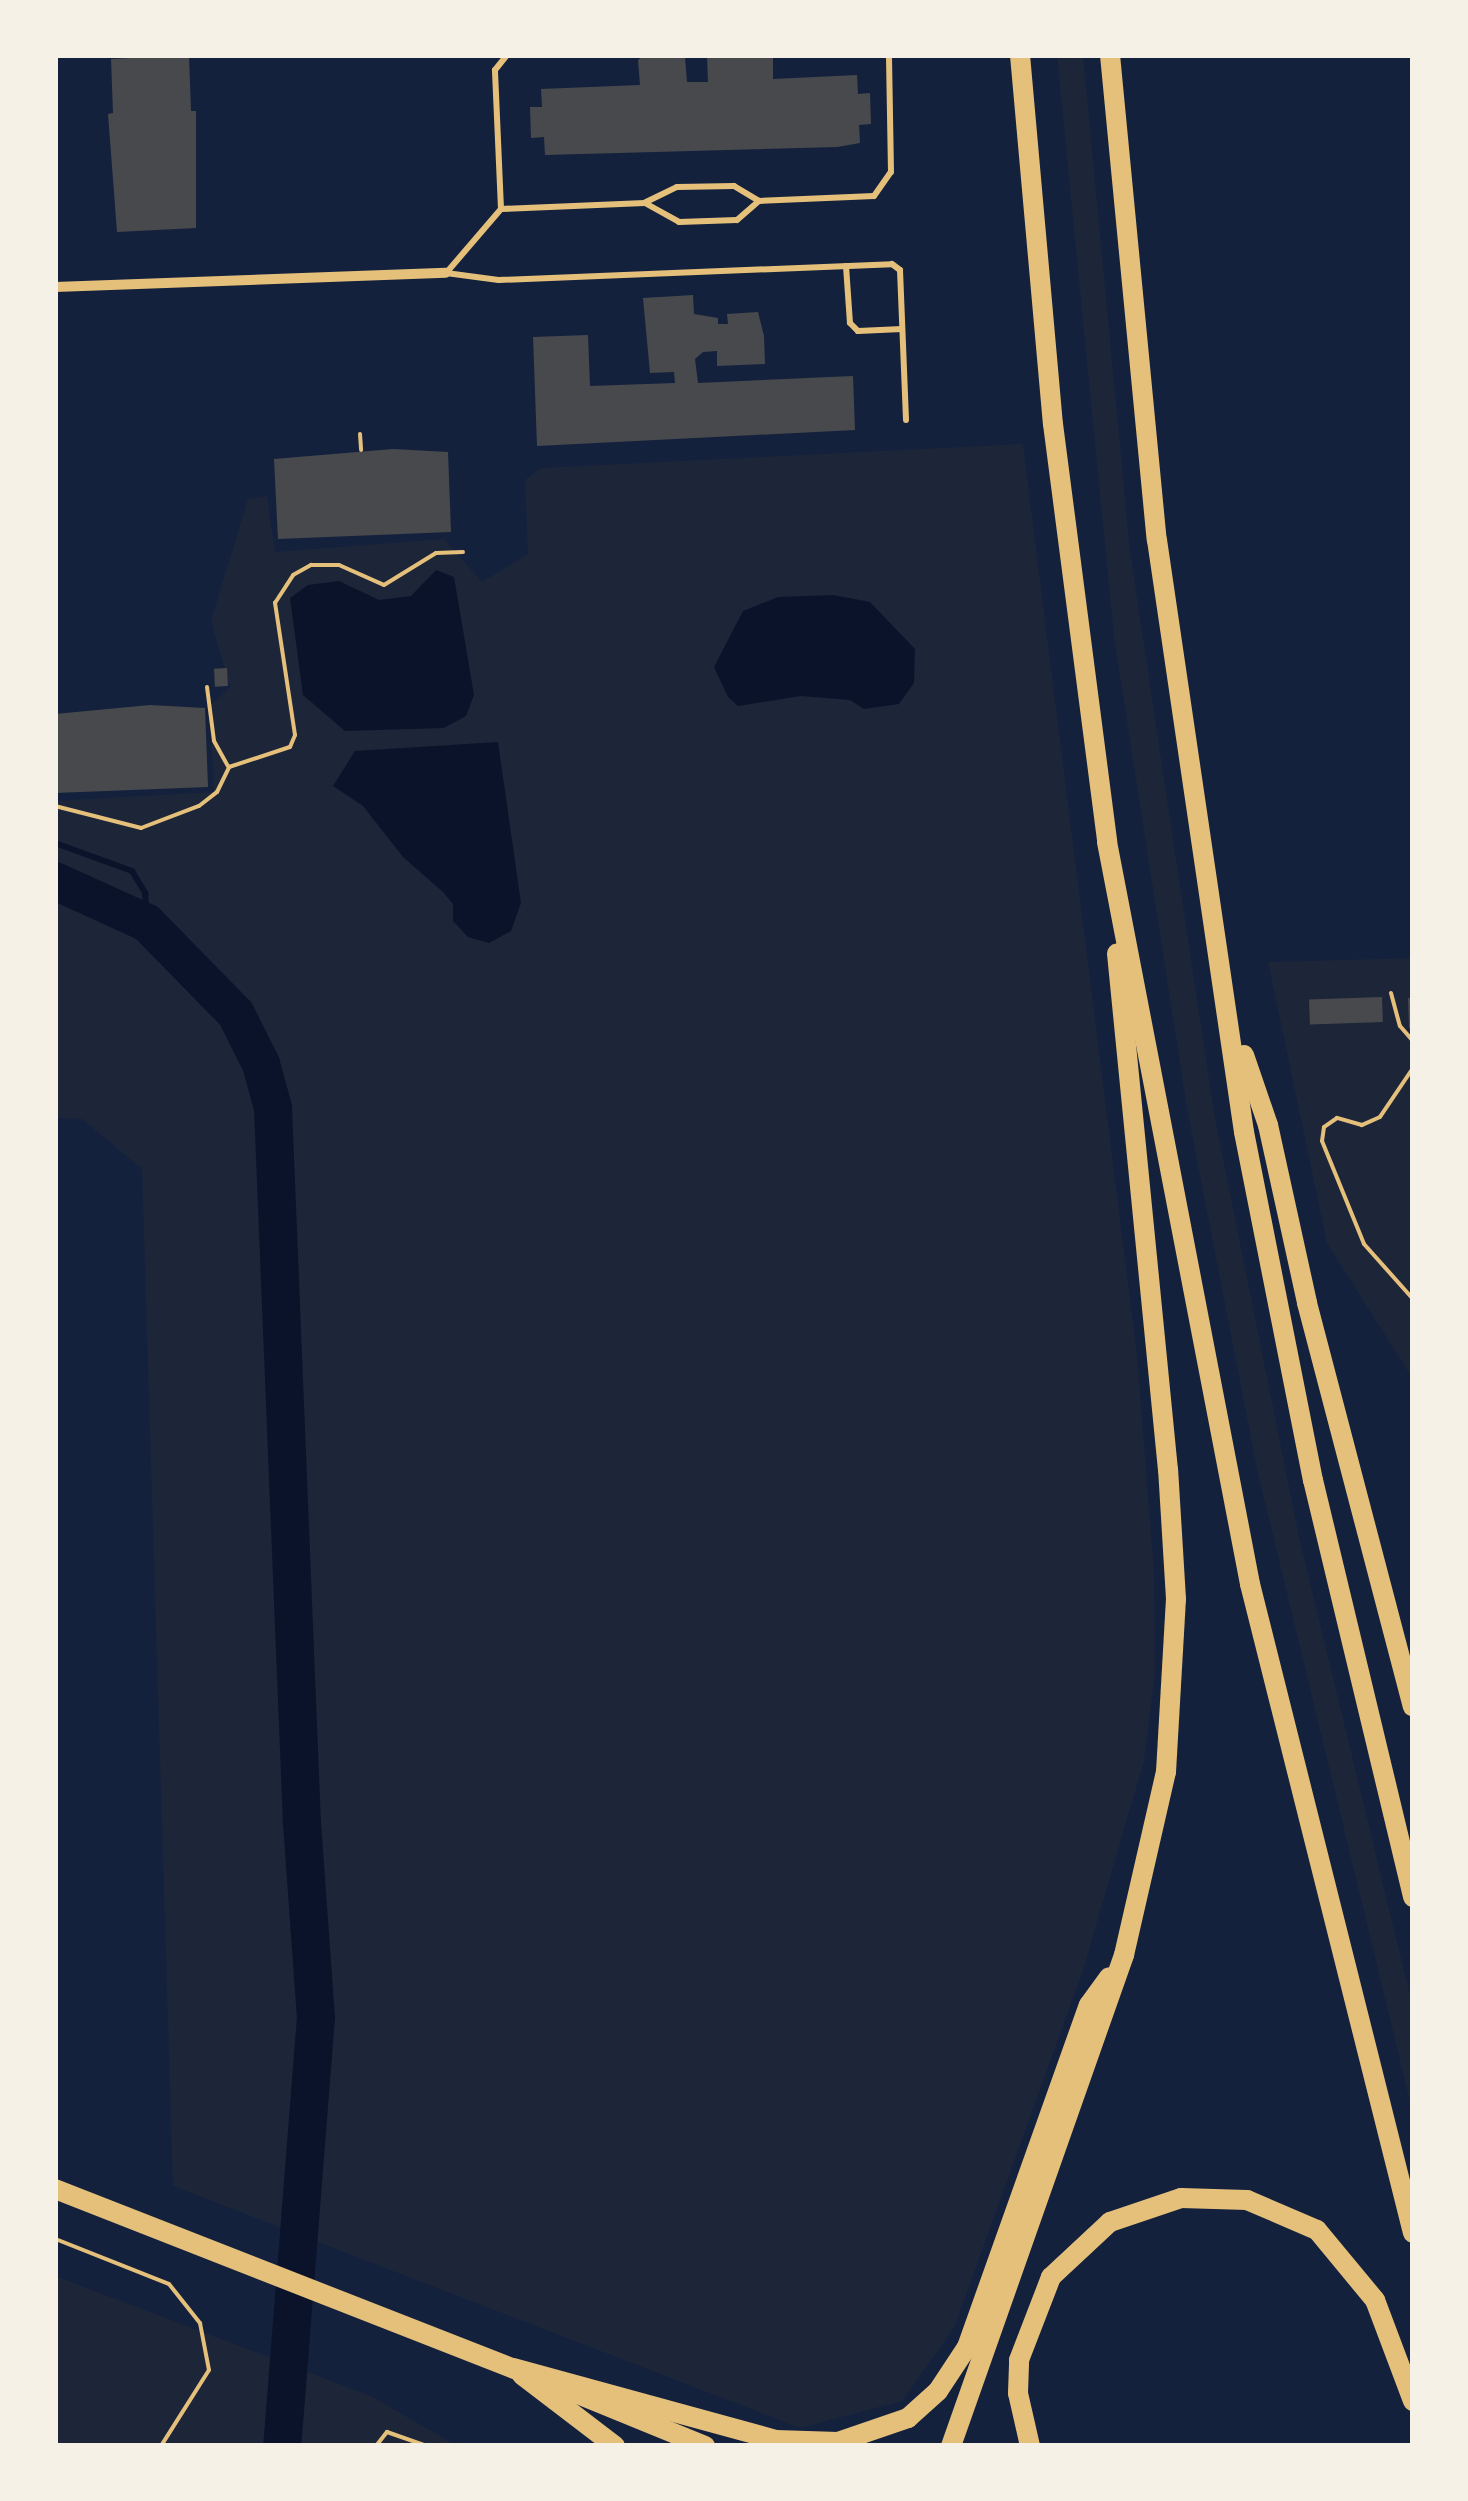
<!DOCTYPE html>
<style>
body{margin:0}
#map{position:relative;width:1468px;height:2501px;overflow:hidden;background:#14213d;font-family:Lora,serif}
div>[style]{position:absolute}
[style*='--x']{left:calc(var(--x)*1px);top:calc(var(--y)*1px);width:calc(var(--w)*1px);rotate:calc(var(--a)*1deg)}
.green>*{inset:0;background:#1d2539}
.water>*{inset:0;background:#0b132b}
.stream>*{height:6px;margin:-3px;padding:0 3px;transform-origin:3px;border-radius:3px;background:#0b132b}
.river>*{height:38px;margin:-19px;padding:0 19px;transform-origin:19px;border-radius:19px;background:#0b132b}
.building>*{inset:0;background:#48494c;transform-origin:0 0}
.path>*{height:4px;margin:-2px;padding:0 2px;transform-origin:2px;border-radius:2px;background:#e5c07b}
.service>*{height:6px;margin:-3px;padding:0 3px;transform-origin:3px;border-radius:3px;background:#e5c07b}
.minor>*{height:10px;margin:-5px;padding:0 5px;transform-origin:5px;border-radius:5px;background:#e5c07b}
.trunk>*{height:20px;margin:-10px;padding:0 10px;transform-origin:10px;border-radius:10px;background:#e5c07b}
.motorway>*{height:20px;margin:-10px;padding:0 10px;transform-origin:10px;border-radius:10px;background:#e5c07b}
span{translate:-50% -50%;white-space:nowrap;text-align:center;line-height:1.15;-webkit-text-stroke:8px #f6f1e7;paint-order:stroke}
.frame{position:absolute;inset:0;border:58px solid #f6f1e7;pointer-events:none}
</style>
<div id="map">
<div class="green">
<i style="clip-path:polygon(1057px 55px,1083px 55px,1130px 551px,1214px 1113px,1299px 1537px,1413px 2008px,1413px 2114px,1257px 1469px,1187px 1108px,1114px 637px)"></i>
<i style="clip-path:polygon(1023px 444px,1137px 1355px,1154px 1571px,1155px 1672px,1144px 1761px,1083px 1970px,954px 2328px,902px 2401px,800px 2428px,173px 2186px,142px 1169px,82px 1119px,55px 1118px,55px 801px,214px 792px,210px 706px,230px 687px,211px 621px,248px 499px,267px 496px,275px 552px,444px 539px,482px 582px,528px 554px,525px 480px,541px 468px)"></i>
<i style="clip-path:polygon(1413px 958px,1413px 1379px,1327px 1243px,1268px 962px)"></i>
<i style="clip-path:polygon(55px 2276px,371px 2396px,457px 2446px,55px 2446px)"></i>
</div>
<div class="water">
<i style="clip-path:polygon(436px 570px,454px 577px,474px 695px,466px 716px,444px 728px,345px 731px,303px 695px,290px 598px,308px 585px,339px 581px,379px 600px,411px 596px)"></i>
<i style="clip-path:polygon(833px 595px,870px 602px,915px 649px,914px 683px,899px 704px,864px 709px,850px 700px,801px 696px,738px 706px,728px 697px,714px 667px,743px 611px,778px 597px)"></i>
<i style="clip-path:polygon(498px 742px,521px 903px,511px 931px,489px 943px,468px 937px,453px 921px,453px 904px,443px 892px,403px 857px,363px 806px,333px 786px,355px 751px)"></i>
</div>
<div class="stream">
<i style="--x:55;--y:843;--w:82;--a:20"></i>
<i style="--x:132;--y:871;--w:26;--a:59"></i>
<i style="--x:145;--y:893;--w:30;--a:86"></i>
</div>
<div class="river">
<i style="--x:55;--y:881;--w:101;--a:24.5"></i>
<i style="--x:147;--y:923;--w:127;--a:45.6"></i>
<i style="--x:236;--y:1014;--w:56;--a:63.4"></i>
<i style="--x:261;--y:1064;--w:46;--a:74.7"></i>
<i style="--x:273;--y:1108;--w:716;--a:87.68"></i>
<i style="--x:302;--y:1823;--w:195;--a:85.9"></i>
<i style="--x:316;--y:2017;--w:430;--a:94.5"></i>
</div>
<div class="building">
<i style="clip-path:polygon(189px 55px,191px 111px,196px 111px,196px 228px,117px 232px,108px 114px,113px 113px,111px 59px)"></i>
<i style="clip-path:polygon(645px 55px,685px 57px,687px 82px,708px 82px,707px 55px,773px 55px,773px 79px,857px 75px,858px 94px,870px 93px,871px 124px,859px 125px,860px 143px,837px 147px,545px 155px,544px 137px,531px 138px,530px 107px,542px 107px,541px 89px,640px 85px,638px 60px)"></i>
<i style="clip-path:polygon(693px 295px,694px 314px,718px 318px,718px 324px,728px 324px,727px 314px,758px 312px,764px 336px,765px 364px,717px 366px,717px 351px,703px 352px,695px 359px,698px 383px,853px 376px,855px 430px,537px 446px,533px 337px,588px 335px,590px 386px,675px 383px,674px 372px,650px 373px,643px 298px)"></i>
<i style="clip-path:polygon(393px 449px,448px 452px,451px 532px,278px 539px,274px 459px)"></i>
<i style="left:227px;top:668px;width:18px;height:13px;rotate:87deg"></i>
<i style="clip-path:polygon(150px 705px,205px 708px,208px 787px,55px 793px,55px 714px)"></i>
<i style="left:1382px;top:997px;width:25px;height:73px;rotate:88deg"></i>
<i style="clip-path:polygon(1408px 998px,1413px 998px,1413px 1028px,1409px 1028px)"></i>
</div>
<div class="path">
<i style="--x:360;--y:434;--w:16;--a:86"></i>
<i style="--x:207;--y:687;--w:54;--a:82.6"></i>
<i style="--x:214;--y:741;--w:29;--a:61"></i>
<i style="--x:55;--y:806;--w:89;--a:14.3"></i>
<i style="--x:141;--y:828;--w:62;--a:-20.8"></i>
<i style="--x:199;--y:806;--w:23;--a:-38"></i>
<i style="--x:217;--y:792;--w:28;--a:-64"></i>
<i style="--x:229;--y:767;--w:64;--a:-18.2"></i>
<i style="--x:290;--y:747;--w:13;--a:-67"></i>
<i style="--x:295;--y:735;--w:134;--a:-98.6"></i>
<i style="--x:275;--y:603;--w:33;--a:-57"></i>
<i style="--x:293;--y:575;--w:21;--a:-29"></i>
<i style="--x:311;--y:565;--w:28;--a:0"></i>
<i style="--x:339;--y:565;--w:49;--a:24"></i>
<i style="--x:384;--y:585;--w:61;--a:-31.6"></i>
<i style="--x:436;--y:553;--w:27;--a:-2"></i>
<i style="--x:1391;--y:993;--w:34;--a:75"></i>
<i style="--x:1400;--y:1026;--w:20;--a:49"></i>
<i style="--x:1413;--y:1068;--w:59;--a:124"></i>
<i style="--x:1380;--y:1117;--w:20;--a:156"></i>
<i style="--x:1362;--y:1125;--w:26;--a:-164"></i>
<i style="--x:1337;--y:1118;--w:16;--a:145"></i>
<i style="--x:1324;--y:1127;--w:14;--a:98"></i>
<i style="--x:1322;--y:1141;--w:111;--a:67.8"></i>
<i style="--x:1364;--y:1244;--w:74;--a:48.3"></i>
<i style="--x:58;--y:2240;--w:119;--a:21.6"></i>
<i style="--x:169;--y:2284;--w:50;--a:51.5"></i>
<i style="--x:200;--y:2323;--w:48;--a:79.2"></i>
<i style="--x:209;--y:2370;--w:90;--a:122.3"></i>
<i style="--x:376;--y:2446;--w:18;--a:-52"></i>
<i style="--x:387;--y:2432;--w:42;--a:19.3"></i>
</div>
<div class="service">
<i style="--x:646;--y:202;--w:34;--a:-26"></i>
<i style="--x:677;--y:187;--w:57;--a:-1"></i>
<i style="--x:734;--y:186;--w:29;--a:31"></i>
<i style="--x:501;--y:209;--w:144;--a:-2.4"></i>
<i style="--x:645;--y:203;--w:39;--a:29"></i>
<i style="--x:679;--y:222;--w:58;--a:-2"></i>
<i style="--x:737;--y:220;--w:29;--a:-41"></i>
<i style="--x:759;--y:201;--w:115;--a:-2.5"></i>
<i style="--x:874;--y:196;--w:29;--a:-55"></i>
<i style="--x:891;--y:172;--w:117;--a:-91"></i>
<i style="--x:846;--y:266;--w:57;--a:86"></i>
<i style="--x:850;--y:323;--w:11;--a:45"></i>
<i style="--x:858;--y:331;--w:44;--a:-2.6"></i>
<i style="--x:447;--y:272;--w:83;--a:-49.4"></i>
<i style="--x:501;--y:209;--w:139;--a:-92.5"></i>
<i style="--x:495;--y:70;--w:19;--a:-51"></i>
<i style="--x:446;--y:273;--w:53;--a:7.5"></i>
<i style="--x:499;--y:280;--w:393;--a:-2.3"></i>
<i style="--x:892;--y:264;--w:10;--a:37"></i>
<i style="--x:900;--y:270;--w:150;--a:87.7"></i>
</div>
<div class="minor">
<i style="--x:55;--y:287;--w:391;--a:-2.1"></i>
</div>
<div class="trunk">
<i style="--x:55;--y:2189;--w:507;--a:21.4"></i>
<i style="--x:568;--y:2390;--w:148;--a:22.2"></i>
</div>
<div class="motorway">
<i style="--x:1020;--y:55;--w:370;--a:84.9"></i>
<i style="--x:1053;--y:424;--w:421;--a:82.6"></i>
<i style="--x:1107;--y:842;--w:756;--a:79.09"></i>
<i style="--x:1250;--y:1584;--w:669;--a:75.9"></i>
<i style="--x:1110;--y:55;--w:487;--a:84.5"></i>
<i style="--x:1157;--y:540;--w:598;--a:81.64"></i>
<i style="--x:1244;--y:1132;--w:355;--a:78.8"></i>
<i style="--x:1313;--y:1480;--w:429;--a:76.5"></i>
<i style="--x:1244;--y:1055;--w:74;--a:71.1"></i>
<i style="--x:1268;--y:1125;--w:182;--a:77.6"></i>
<i style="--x:1307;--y:1303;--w:417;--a:75.3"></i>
<i style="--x:513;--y:2368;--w:273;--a:15.3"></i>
<i style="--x:776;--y:2440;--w:62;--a:1.8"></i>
<i style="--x:838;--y:2442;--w:74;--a:-18.9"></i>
<i style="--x:908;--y:2418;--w:40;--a:-42"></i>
<i style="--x:938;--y:2391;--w:53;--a:-56.6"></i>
<i style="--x:967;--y:2347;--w:363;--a:-70.4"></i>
<i style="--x:1089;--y:2005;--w:34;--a:-54"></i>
<i style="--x:522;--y:2375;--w:117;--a:37.4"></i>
<i style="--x:951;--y:2446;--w:521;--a:-70.59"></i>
<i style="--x:1124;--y:1955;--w:188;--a:-77.1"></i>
<i style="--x:1166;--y:1772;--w:173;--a:-86.7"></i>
<i style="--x:1176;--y:1599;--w:129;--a:-93.5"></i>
<i style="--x:1168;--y:1470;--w:519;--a:-95.64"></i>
<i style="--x:1030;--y:2446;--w:54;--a:-102.8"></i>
<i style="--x:1018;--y:2393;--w:33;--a:-88"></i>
<i style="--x:1019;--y:2360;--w:89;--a:-68.9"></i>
<i style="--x:1051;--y:2277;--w:81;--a:-43"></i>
<i style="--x:1110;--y:2222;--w:75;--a:-18.7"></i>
<i style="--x:1181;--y:2198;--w:66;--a:1.7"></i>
<i style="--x:1247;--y:2200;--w:76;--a:23.2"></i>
<i style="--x:1317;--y:2230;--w:91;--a:50.4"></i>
<i style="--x:1375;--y:2300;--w:108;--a:69.4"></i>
</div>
<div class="frame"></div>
</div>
